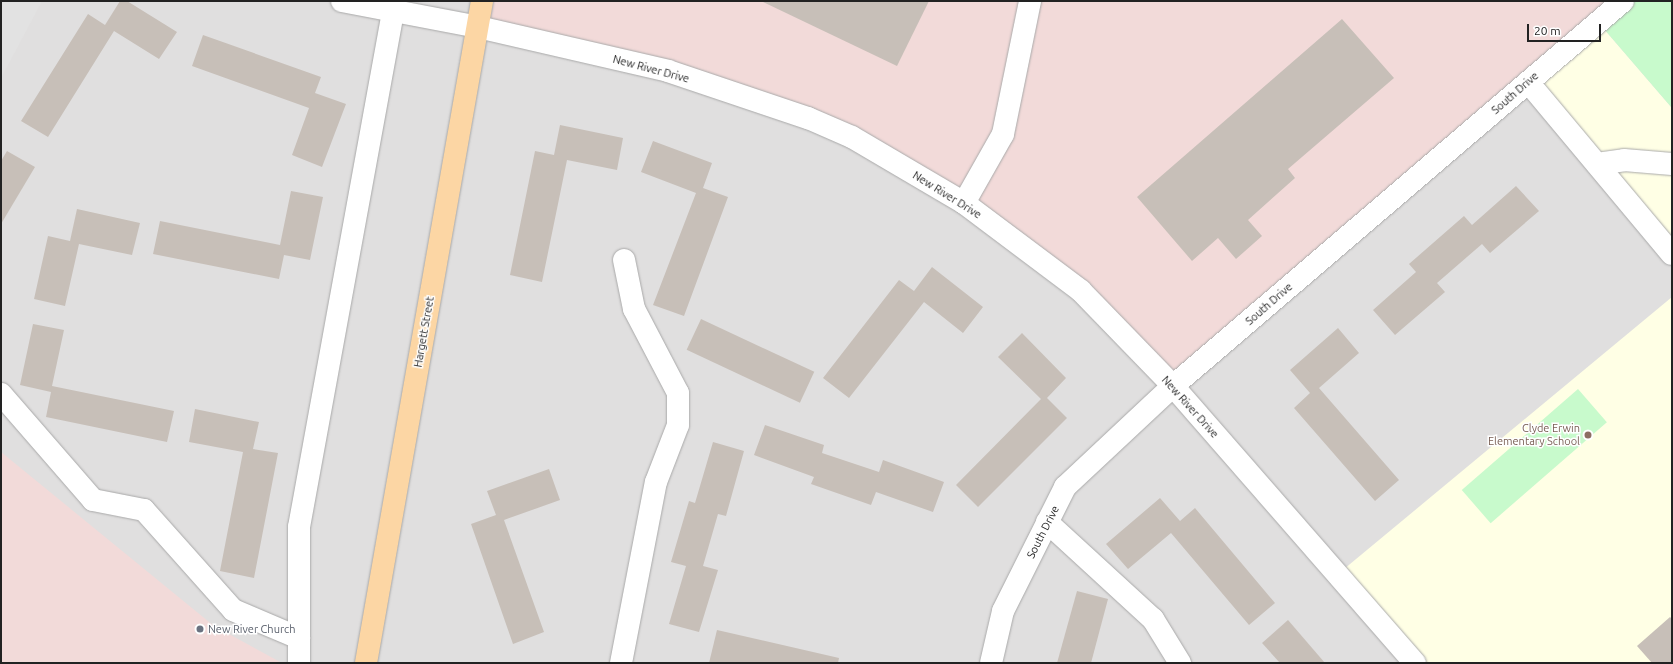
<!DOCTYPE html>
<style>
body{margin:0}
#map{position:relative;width:1673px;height:664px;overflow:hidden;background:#f2efe9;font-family:Ubuntu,sans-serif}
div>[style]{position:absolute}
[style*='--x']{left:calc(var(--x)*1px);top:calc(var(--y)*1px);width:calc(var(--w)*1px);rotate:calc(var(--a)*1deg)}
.residential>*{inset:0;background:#e0dfdf;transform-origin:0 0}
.commercial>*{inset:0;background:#f2dad9}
.education>*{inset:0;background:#ffffe5}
.park>*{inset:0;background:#c8facc;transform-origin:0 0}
.parking>*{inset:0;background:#e2e2e2}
.building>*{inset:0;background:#c7bfb8;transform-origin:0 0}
.roads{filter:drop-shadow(0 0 1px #a9a9a9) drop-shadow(0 0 1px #a9a9a9)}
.minor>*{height:22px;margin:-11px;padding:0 11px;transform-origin:11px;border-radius:11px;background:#fff}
.major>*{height:22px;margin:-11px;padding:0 11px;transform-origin:11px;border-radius:11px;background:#fcd6a4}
.dots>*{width:11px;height:11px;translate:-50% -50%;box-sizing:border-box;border:2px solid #fff;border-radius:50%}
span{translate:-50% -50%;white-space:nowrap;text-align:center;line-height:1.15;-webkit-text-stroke:3px #fff;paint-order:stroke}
.street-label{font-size:11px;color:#222}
.education-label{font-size:11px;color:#785e54}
.right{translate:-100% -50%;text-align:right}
.worship-label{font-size:11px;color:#5b616d}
.left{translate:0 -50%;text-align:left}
.frame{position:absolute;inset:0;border:2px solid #222;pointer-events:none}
.scale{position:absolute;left:1527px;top:24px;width:74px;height:18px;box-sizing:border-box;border:2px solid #222;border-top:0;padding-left:5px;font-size:12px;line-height:14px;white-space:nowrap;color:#222;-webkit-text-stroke:3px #fff;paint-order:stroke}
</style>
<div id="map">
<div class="residential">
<i style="left:1px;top:1px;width:1671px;height:662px"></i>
</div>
<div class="commercial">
<i style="clip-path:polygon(482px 1px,1623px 1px,1173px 386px,1081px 291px,964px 203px,808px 118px,478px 27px)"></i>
<i style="clip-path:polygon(1px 452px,214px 626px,282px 663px,1px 663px)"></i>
</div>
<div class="education">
<i style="clip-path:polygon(1598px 22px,1672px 108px,1672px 254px,1528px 82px)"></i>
<i style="clip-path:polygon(1672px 297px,1672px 663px,1415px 663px,1338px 574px)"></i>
</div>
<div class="park">
<i style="clip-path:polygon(1623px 1px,1672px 1px,1672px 108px,1598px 22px)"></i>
<i style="left:1578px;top:389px;width:44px;height:154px;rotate:49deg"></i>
</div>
<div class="parking">
<i style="clip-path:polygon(1px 1px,42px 1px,1px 78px)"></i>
</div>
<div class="building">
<i style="clip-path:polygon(120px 1px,127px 1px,177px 32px,159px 59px,114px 31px,48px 137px,21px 121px,88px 14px,105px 25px)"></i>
<i style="clip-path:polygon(761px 1px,929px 1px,897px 66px)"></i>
<i style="clip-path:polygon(1342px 19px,1394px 78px,1288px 169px,1295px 178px,1248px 220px,1262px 236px,1236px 259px,1218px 238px,1192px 261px,1137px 197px)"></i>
<i style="clip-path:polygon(203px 35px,321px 77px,315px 93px,346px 104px,322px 167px,292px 155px,309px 108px,192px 66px)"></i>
<i style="clip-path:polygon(560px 125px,623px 138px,617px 170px,567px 160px,542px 282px,510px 275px,535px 151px,554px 155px)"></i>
<i style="clip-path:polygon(653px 141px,712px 163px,703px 188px,728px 197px,684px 316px,653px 305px,696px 193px,641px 172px)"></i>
<i style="clip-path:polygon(7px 151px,35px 167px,1px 224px,1px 161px)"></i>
<i style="clip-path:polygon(1516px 186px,1539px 211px,1490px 253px,1482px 244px,1437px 283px,1445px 292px,1395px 335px,1373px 310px,1416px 272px,1409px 264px,1464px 216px,1472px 225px)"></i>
<i style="clip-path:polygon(291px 191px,323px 197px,310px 260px,284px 255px,279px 279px,153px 254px,160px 221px,280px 245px)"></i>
<i style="clip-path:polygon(77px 209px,140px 223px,132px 255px,79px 244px,65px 306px,34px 299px,48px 236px,70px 241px)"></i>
<i style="clip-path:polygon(932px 267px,983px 307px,963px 333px,924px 302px,849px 398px,823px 378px,899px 280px,914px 291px)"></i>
<i style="left:701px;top:319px;width:125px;height:34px;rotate:25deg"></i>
<i style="clip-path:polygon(33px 324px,64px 330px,52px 386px,174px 411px,167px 442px,46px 417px,51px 392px,20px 385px)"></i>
<i style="clip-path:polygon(1338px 328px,1359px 353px,1319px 388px,1399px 480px,1375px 501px,1294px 408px,1310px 393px,1290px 370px)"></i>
<i style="clip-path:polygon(1022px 333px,1066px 378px,1047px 398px,1067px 418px,978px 507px,956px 485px,1041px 399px,998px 357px)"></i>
<i style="clip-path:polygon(195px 409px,259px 422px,253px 449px,278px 453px,254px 578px,220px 571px,243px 452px,189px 442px)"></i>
<i style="clip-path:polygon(765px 425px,824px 445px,822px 453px,879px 472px,883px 460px,944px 482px,933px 512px,876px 492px,871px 505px,811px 484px,814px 477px,754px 455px)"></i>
<i style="clip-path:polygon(713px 442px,744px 451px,726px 516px,718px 514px,703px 566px,718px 570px,699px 632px,669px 624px,686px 566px,671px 562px,689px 501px,695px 503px)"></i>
<i style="clip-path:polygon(549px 469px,560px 500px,504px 520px,544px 632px,513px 644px,471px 524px,496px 515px,487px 491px)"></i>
<i style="clip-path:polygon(1160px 498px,1180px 521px,1195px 508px,1275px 603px,1249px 625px,1171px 533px,1128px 569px,1106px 544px)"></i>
<i style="clip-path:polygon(1077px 591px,1108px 599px,1091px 663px,1057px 663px)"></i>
<i style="clip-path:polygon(1670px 617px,1672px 619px,1672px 663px,1652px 663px,1637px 646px)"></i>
<i style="clip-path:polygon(1288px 620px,1325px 663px,1280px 663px,1262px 643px)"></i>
<i style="clip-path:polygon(717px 630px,839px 658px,838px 663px,709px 663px)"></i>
</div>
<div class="roads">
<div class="minor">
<i style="--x:342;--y:1;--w:138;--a:10.8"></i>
<i style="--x:478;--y:27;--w:195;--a:13"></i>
<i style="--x:668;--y:71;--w:148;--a:18.6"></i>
<i style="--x:808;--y:118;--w:48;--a:23.4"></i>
<i style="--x:852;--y:137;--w:130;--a:30.5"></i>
<i style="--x:964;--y:203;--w:146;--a:36.9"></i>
<i style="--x:1081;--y:291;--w:132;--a:45.9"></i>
<i style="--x:1173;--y:386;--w:368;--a:48.9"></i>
<i style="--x:1528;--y:82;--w:224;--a:50.1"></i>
<i style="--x:1597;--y:164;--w:27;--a:-8"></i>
<i style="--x:1624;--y:160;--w:48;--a:4.8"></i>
<i style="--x:964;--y:203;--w:79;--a:-60.5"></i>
<i style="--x:1003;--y:134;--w:136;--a:-78.5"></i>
<i style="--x:1;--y:394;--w:140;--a:49"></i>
<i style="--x:93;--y:500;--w:52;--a:11.1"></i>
<i style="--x:144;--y:510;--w:134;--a:48.3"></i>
<i style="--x:233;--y:610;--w:72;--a:23"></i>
<i style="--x:1047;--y:522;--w:144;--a:42.5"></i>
<i style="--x:1153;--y:619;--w:52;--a:58.5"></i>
<i style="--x:299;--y:663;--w:136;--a:-90"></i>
<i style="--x:299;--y:527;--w:535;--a:-79.66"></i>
<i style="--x:621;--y:663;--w:184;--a:-79.1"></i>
<i style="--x:656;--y:482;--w:61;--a:-68.9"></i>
<i style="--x:678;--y:425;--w:32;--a:-90"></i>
<i style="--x:678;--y:393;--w:95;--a:-117.6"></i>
<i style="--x:634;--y:309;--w:50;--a:-101.5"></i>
<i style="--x:991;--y:663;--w:53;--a:-77"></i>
<i style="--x:1003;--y:611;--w:139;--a:-63.4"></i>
<i style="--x:1065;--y:487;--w:148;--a:-43.1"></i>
<i style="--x:1173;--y:386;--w:592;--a:-40.55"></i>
</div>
<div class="major">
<i style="--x:366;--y:663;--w:672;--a:-80.06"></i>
</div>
</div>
<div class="dots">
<i style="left:1588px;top:435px;background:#8d6e63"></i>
<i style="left:200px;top:629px;background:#6b7280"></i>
</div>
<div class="street-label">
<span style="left:651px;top:69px;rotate:15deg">New River Drive</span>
<span style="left:1515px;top:93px;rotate:-41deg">South Drive</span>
<span style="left:947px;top:195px;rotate:32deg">New River Drive</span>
<span style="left:1269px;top:304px;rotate:-41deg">South Drive</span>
<span style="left:424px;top:332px;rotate:-80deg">Hargett Street</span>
<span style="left:1190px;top:407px;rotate:48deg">New River Drive</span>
<span style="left:1043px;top:532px;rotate:-63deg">South Drive</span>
</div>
<div class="education-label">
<span class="right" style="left:1580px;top:435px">Clyde Erwin<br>Elementary School</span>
</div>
<div class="worship-label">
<span class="left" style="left:208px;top:629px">New River Church</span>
</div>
<div class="frame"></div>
<div class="scale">20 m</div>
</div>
